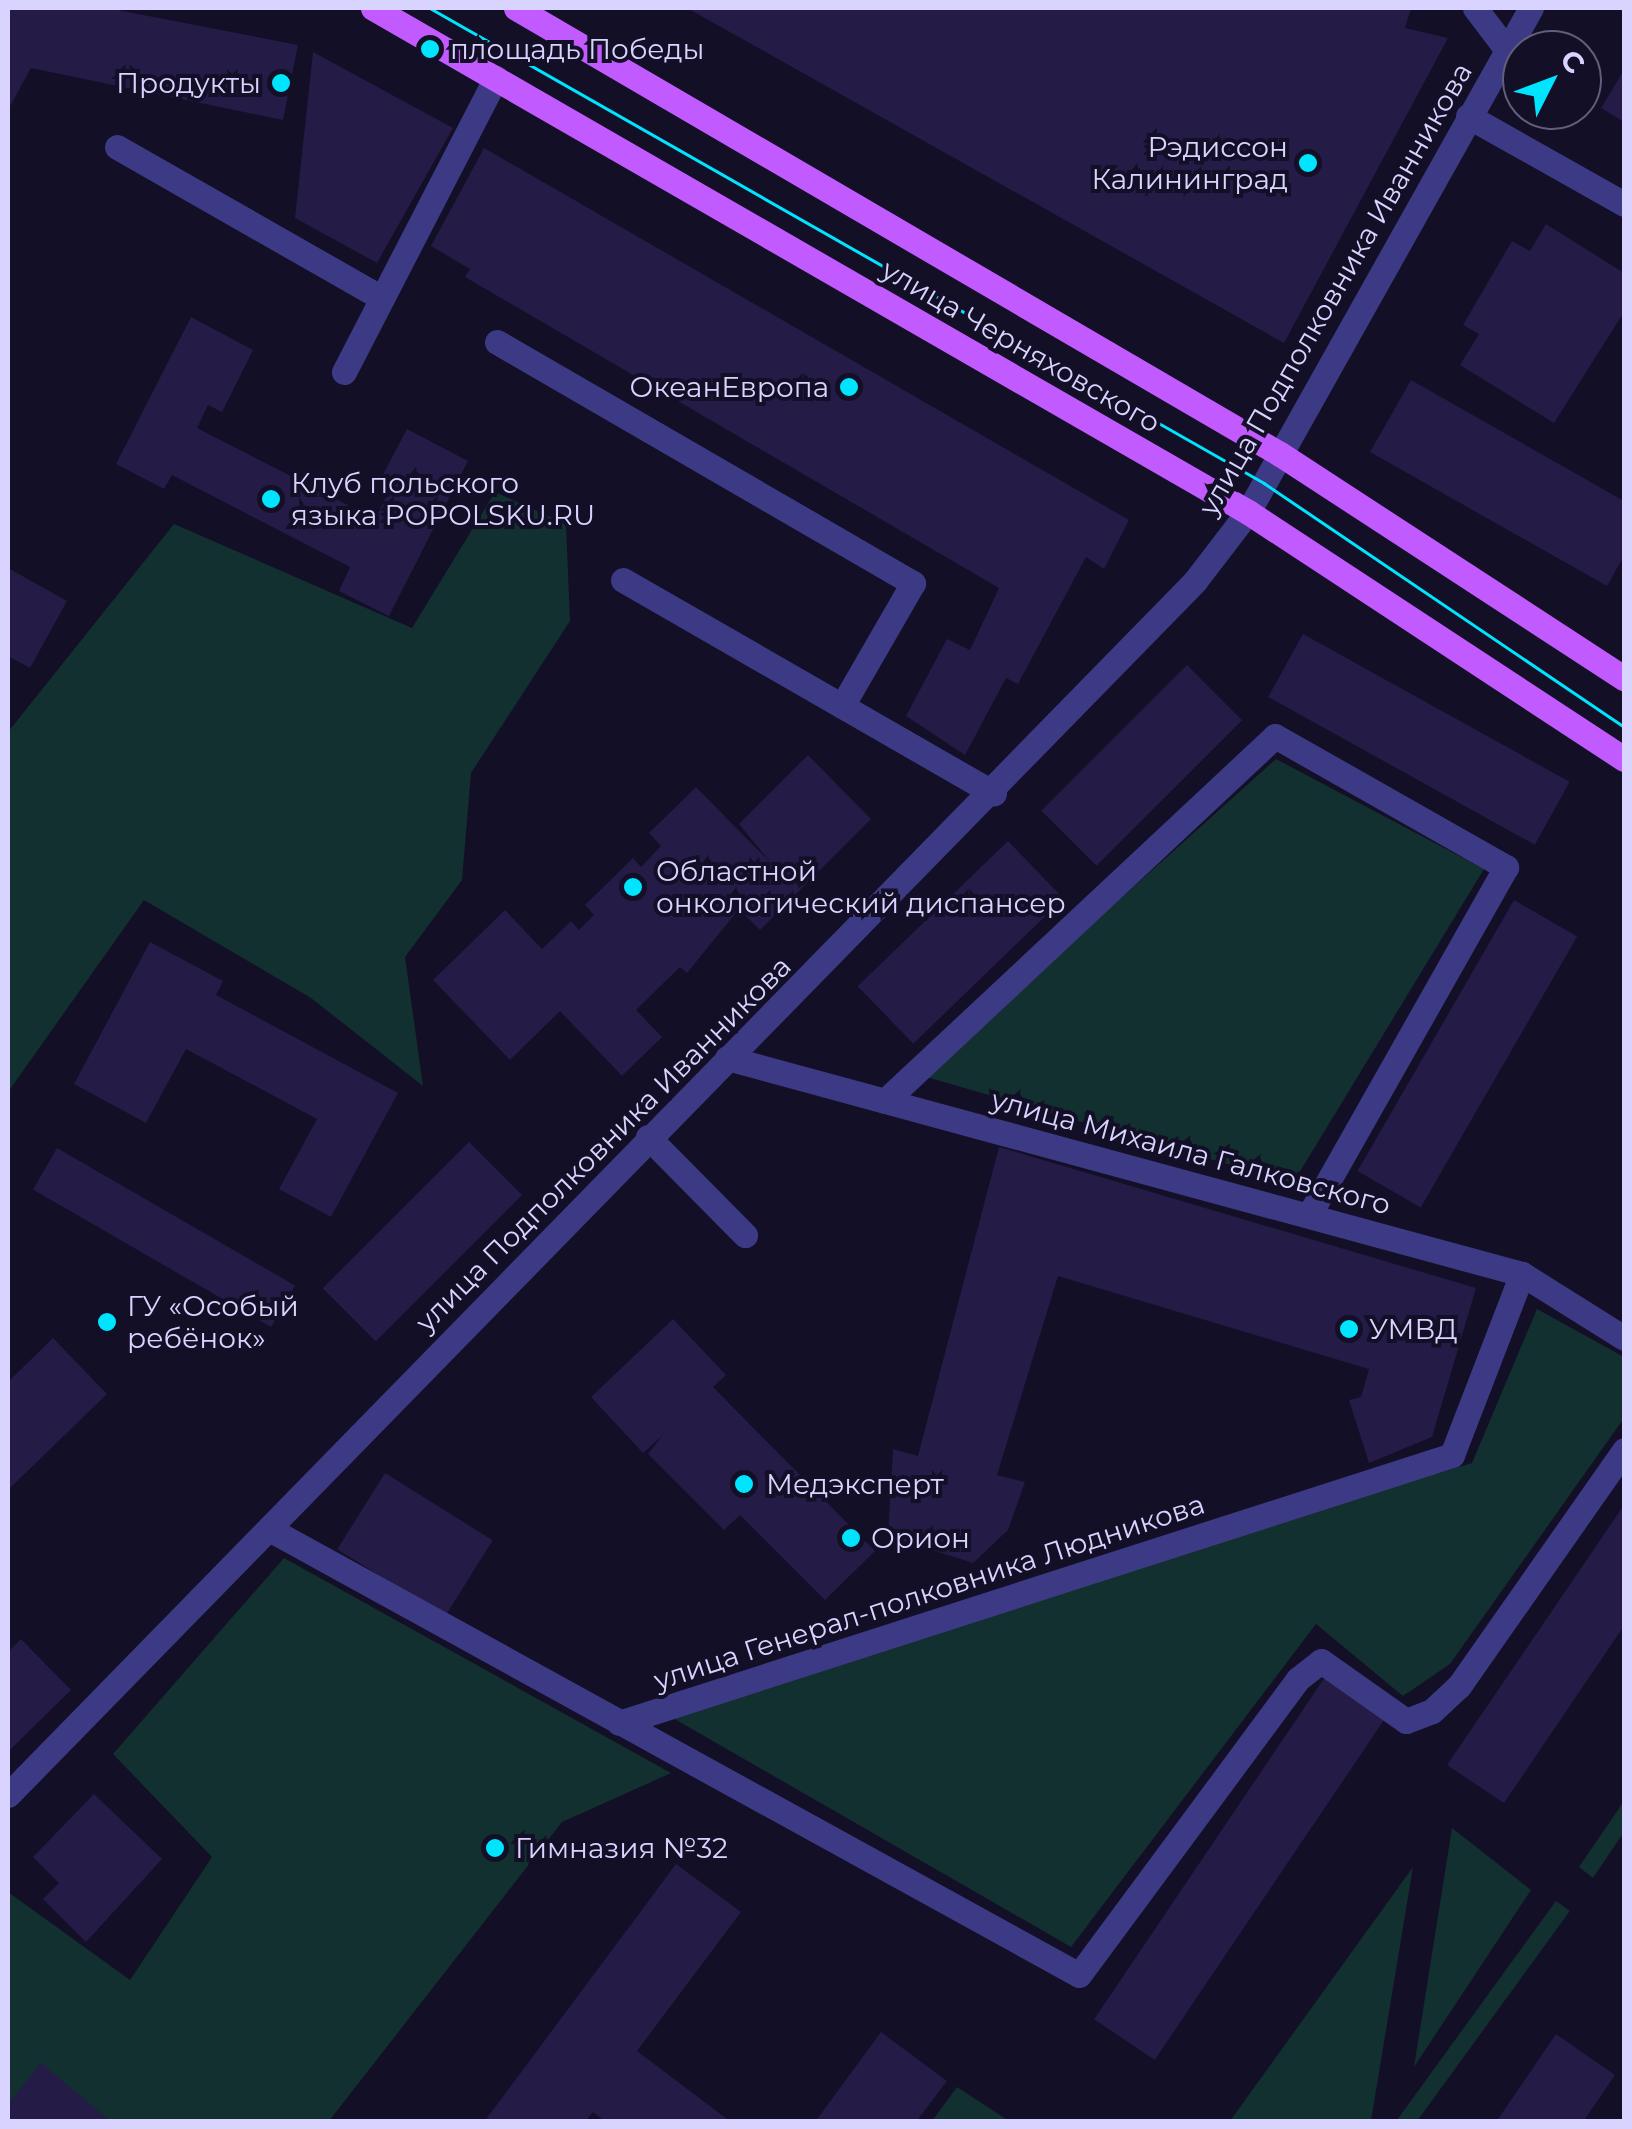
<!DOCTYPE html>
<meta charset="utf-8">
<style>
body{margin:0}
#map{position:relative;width:1632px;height:2129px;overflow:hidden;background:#130f26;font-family:Montserrat,sans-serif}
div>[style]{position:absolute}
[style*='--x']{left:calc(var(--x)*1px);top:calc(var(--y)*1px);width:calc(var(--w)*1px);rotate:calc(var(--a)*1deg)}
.green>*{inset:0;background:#12302f;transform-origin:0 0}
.building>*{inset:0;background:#241b47;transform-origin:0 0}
.minor>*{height:25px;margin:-12.5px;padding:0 12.5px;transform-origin:12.5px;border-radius:12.5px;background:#3d3a85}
.major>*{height:25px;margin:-12.5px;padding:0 12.5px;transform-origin:12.5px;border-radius:12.5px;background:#c25bff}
.tram>*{height:2.5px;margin:-1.25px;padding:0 1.25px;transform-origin:1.25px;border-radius:1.25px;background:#00e5ff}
.dots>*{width:28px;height:28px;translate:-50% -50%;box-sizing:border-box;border:5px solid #130f26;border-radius:50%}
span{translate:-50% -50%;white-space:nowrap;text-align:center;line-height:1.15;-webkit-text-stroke:8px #130f26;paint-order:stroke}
.poi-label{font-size:28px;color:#d9d4ff}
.left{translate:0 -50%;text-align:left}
.right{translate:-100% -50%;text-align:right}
.street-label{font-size:28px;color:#d9d4ff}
.frame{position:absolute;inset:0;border:10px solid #d9d4ff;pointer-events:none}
.north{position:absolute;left:1502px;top:30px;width:100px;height:100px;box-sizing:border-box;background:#130f26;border:2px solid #625e7d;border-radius:50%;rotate:48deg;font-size:28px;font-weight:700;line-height:40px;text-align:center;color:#d9d4ff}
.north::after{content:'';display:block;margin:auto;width:35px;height:45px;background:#00e5ff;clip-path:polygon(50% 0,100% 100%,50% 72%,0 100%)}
</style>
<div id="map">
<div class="green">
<i style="clip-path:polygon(495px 492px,566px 524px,570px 621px,471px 773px,462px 880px,405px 957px,423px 1086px,311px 998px,144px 900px,8px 1092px,8px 732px,174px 524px,412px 628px)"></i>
<i style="clip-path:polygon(1276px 759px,1484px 869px,1293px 1183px,923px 1076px)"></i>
<i style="clip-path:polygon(1537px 1309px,1624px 1357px,1624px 1418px,1450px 1664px,1403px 1696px,1316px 1624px,1071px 1947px,659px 1710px,1472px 1463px)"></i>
<i style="clip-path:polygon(284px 1558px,671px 1773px,562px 1822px,329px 2121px,8px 2121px,8px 1892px,130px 1980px,212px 1857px,113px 1754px)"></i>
<i style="clip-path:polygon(1624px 1801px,1624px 1832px,1593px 1878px,1579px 1867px)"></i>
<i style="clip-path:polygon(1452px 1828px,1531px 1890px,1414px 2067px)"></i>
<i style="clip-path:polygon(1413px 1867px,1371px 2121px,1230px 2121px)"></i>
<i style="left:1556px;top:1901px;width:17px;height:269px;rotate:36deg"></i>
<i style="clip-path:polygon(957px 2087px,1009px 2121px,932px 2121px)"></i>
</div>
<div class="building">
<i style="clip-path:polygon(8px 8px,107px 8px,298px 45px,283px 120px,31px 68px,8px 110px)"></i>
<i style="clip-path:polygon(687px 8px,1411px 8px,1405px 28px,1448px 38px,1284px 343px)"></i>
<i style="clip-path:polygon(313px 52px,453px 128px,377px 263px,295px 218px)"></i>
<i style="clip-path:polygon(1624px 70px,1624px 122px,1601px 108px)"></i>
<i style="clip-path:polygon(484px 148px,1129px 520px,1104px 569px,1086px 557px,1018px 684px,1006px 678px,965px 755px,906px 716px,947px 639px,970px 650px,999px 588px,465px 277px,470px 269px,431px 246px)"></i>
<i style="clip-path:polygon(1546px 224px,1624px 273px,1624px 312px,1554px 423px,1460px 365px,1479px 334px,1463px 325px,1512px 241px,1530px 251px)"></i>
<i style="clip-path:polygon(191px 317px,253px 350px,222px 412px,208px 405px,197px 428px,375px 519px,390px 490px,378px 484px,407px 429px,468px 461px,389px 616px,339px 591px,350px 567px,172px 475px,164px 489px,116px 464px)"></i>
<i style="clip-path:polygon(1411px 380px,1624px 501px,1624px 556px,1607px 586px,1370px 452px)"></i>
<i style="clip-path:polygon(8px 568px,67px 601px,30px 668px,8px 656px)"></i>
<i style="left:1303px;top:634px;width:305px;height:72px;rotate:29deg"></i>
<i style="left:1187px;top:665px;width:78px;height:206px;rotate:45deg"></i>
<i style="clip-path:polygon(808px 755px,871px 819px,760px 930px,739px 909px,687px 973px,680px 967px,636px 1010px,662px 1037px,622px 1076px,560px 1011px,510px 1060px,433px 980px,505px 910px,542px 949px,571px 921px,579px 930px,594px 915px,585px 905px,633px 858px,641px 867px,661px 846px,649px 833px,696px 787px,770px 862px,739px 824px)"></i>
<i style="left:1008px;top:841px;width:80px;height:209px;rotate:46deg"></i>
<i style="left:1514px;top:900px;width:73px;height:313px;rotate:30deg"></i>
<i style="clip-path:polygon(150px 942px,223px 981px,216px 995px,398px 1093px,331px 1217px,279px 1189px,317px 1119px,186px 1049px,146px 1123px,74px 1084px)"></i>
<i style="left:469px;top:1142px;width:75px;height:207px;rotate:45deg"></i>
<i style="clip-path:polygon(999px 1147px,1476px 1288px,1432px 1437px,1369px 1463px,1349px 1400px,1361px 1397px,1369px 1369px,1058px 1276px,997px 1475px,1025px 1482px,1008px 1530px,973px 1563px,888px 1536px,893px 1449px,918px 1456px)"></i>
<i style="left:57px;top:1148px;width:275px;height:48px;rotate:30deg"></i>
<i style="clip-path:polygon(673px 1319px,726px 1375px,713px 1387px,875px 1551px,825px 1600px,740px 1515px,724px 1530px,648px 1454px,662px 1436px,643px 1453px,591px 1397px)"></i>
<i style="clip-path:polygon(53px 1338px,107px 1394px,8px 1490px,8px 1382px)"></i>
<i style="left:385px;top:1473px;width:127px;height:90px;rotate:32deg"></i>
<i style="clip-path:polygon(1624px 1505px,1624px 1626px,1504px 1803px,1447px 1765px)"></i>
<i style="clip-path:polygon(21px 1639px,71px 1690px,8px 1752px,8px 1652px)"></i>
<i style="left:1329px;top:1671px;width:73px;height:420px;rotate:34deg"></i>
<i style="clip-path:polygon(94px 1794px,162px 1859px,86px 1942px,43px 1899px,59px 1883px,33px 1857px)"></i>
<i style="clip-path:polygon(676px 1864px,741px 1912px,637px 2051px,731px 2122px,606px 2122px,593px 2112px,585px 2122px,484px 2122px)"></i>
<i style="clip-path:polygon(881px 2032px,947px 2081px,916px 2122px,815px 2122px)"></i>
<i style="clip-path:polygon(1556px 2034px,1615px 2075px,1583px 2122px,1496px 2122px)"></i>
<i style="clip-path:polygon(41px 2063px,112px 2122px,8px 2122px,8px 2104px)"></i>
</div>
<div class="minor">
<i style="--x:1475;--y:8;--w:53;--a:52.7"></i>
<i style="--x:1468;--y:116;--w:179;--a:29.4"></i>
<i style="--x:117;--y:147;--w:305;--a:29.7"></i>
<i style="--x:497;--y:342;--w:481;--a:30.1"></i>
<i style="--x:913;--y:583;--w:142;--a:120"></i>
<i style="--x:344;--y:372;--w:331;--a:-62.7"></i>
<i style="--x:623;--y:580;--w:428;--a:29.9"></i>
<i style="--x:727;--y:1058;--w:824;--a:15.2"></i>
<i style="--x:1522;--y:1274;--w:120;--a:32.1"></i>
<i style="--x:885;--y:1101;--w:534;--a:-43.1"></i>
<i style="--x:1275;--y:736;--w:266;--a:29.6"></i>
<i style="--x:1506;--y:867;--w:400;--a:119.5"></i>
<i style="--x:648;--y:1137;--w:138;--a:45.3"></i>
<i style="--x:271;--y:1530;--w:922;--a:28.84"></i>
<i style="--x:1079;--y:1975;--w:368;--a:-53.5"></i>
<i style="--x:1298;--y:1679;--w:29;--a:-38"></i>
<i style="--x:1321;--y:1661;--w:104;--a:35.2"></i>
<i style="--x:1406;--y:1721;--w:28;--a:-21"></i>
<i style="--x:1432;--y:1711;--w:37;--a:-43"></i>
<i style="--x:1459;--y:1686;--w:288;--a:-55"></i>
<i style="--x:619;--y:1723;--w:875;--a:-17.83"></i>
<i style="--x:1452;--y:1455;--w:194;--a:-68.9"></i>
<i style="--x:8;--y:1795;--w:1698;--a:-45.64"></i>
<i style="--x:1195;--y:581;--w:87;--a:-52.5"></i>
<i style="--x:1248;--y:512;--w:578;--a:-60.69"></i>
</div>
<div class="major">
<i style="--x:373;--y:8;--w:1010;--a:29.94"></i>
<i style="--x:1248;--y:512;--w:450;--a:33.3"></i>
<i style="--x:516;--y:8;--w:885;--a:30.28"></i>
<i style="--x:1280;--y:454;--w:411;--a:33.1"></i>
</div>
<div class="tram">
<i style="--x:430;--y:8;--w:960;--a:29.66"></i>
<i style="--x:1264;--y:483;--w:435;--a:34.1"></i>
</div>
<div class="dots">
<i style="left:430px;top:49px;background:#00e5ff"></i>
<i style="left:281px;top:83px;background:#00e5ff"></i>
<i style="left:1308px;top:163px;background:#00e5ff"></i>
<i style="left:849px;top:387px;background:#00e5ff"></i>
<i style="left:271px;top:499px;background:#00e5ff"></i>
<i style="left:633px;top:887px;background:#00e5ff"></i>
<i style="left:107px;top:1322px;background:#00e5ff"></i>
<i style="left:1349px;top:1329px;background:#00e5ff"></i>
<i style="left:744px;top:1484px;background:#00e5ff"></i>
<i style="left:851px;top:1538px;background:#00e5ff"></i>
<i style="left:495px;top:1848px;background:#00e5ff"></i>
</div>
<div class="poi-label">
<span class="left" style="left:450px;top:49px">площадь Победы</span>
<span class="right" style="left:261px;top:83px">Продукты</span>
<span class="right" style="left:1288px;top:163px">Рэдиссон<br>Калининград</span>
<span class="right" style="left:829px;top:387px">ОкеанЕвропа</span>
<span class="left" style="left:291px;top:499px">Клуб польского<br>языка POPOLSKU.RU</span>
<span class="left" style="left:656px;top:887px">Областной<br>онкологический диспансер</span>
<span class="left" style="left:127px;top:1322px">ГУ «Особый<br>ребёнок»</span>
<span class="left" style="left:1369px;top:1329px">УМВД</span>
<span class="left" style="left:766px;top:1484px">Медэксперт</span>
<span class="left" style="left:871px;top:1538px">Орион</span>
<span class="left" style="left:515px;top:1848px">Гимназия №32</span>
</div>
<div class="street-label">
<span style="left:1335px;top:289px;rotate:-60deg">улица Подполковника Иванникова</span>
<span style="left:1021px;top:346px;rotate:30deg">улица Черняховского</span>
<span style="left:603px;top:1144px;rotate:-45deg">улица Подполковника Иванникова</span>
<span style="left:1191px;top:1152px;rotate:15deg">улица Михаила Галковского</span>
<span style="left:929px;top:1592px;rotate:-18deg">улица Генерал-полковника Людникова</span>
</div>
<div class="frame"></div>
<div class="north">С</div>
</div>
